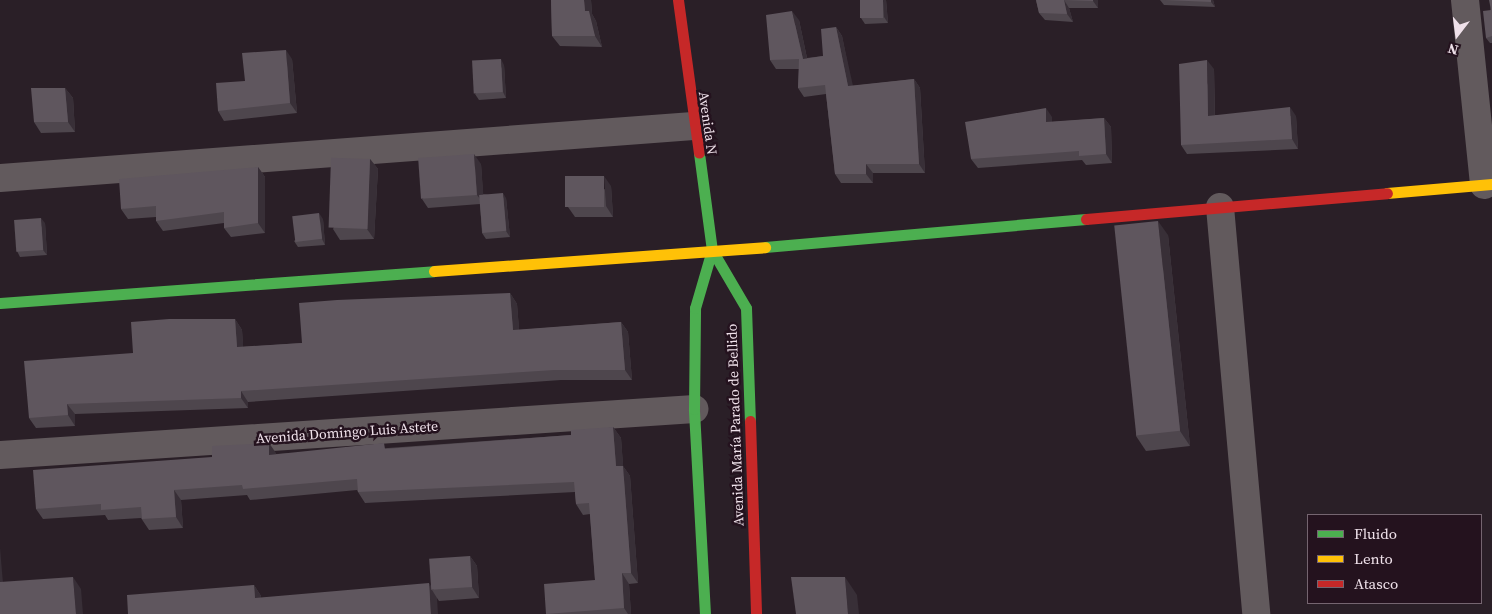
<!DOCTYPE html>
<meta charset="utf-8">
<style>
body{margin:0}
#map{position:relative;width:1492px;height:614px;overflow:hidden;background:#2a1f27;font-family:"Source Serif 4",serif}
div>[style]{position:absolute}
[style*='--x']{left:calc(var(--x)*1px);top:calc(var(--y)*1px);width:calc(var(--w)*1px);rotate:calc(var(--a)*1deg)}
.street>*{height:28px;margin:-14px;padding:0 14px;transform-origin:14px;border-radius:14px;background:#625a5d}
.fast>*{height:11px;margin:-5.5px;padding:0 5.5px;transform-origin:5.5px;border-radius:5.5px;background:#4caf50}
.slow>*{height:11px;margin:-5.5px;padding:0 5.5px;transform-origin:5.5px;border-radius:5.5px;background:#ffc107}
.jam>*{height:11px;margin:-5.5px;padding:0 5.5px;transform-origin:5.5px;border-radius:5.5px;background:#c62828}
.wall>*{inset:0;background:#4e464d}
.shaded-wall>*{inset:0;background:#382f37}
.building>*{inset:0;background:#5f565e;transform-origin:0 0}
span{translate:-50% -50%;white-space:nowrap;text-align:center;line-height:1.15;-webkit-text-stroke:5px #24121e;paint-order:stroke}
.street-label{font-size:14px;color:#efe1ea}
.legend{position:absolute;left:1307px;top:514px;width:175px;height:90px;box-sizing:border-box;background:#24121e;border:1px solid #756570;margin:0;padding:6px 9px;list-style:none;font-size:15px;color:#efe1ea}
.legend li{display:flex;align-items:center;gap:10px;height:25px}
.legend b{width:25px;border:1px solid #756570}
.north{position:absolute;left:1432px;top:10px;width:50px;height:50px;-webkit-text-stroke:4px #24121e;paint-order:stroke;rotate:195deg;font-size:14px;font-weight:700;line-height:20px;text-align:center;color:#efe1ea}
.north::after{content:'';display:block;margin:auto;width:18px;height:22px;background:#efe1ea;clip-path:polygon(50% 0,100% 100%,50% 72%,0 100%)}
</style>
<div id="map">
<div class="street">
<i style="--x:1465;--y:0;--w:186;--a:84.1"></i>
<i style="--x:0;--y:178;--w:695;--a:-4.29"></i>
<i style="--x:1220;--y:207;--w:409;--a:84.9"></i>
<i style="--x:0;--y:455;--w:696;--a:-3.79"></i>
</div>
<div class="fast">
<i style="--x:699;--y:153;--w:98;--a:82.4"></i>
<i style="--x:712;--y:250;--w:67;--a:59.6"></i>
<i style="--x:746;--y:308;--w:113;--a:88"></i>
<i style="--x:765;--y:247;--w:322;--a:-5"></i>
<i style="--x:0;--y:303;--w:435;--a:-4.2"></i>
<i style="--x:705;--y:614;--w:205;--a:-93.1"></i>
<i style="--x:694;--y:409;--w:101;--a:-89.4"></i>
<i style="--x:695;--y:308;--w:60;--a:-73.7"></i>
</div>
<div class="slow">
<i style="--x:1387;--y:193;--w:105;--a:-4.9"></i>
<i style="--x:434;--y:271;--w:332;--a:-4.1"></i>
</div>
<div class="jam">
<i style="--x:678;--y:0;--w:154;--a:82.2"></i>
<i style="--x:1086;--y:219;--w:302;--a:-4.9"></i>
<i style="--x:750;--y:421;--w:193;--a:88.2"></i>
</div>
<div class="wall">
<i style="clip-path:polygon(551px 0,591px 0,592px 14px,596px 21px,602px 47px,560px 46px,552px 36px)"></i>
<i style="clip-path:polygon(886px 0,888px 23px,865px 24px,861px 18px)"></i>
<i style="clip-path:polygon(1036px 0,1098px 0,1098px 8px,1069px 8px,1073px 22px,1045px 20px,1039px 13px)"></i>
<i style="clip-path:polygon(1160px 0,1213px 0,1215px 7px,1164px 5px)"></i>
<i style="clip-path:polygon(1492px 0,1492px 43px,1490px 43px,1486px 38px)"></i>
<i style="clip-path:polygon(799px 20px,807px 58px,823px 56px,836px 27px,842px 36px,852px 86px,914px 79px,920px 88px,925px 173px,873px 173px,873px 183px,841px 183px,835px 174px,826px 94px,804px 97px,798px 88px,799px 69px,776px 69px,770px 60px)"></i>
<i style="clip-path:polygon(292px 59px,297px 113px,224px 121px,218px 111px)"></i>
<i style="clip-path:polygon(504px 65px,506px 98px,479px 100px,475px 94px)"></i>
<i style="clip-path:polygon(1214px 69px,1215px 115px,1296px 116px,1298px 149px,1187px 154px,1181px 145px)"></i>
<i style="clip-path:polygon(65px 88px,73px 98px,75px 132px,41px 133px,34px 122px)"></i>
<i style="clip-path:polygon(1052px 117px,1052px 122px,1104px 118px,1111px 127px,1112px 163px,1086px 165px,1082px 160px,978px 168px,971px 159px)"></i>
<i style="clip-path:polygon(370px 159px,378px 169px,374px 239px,340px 240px,333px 229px)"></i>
<i style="clip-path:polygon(481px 164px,483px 194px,506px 198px,510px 237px,486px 239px,482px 233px,480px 204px,428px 208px,422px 199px)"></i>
<i style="clip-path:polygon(258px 167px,265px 177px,265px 233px,231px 237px,224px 228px,224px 223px,163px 231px,156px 221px,156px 217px,128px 219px,121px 209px)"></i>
<i style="clip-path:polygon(611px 186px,613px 217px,575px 217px,568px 207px)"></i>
<i style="clip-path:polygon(323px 219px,325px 245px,298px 247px,294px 241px)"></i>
<i style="clip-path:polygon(45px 223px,47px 255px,20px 257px,17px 251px)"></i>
<i style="clip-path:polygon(1168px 235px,1190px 446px,1146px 451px,1136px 436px)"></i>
<i style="clip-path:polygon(510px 293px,517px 304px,519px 330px,621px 322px,628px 332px,632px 380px,561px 380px,248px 402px,248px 408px,75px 414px,75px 426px,36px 428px,29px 418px,133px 353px,235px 319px,242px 330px,243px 347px,302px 343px)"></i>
<i style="clip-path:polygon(613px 427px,621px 438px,623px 466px,630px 476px,638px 583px,629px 584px,631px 614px,546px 614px,595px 580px,590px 514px,583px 515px,576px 504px,575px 492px,365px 503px,358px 492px,357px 490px,250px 500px,247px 495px,181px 500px,183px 528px,149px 530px,141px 518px,108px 520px,105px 515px,43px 519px,36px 509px,276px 453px,276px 454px,388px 448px,571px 435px)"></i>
<i style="clip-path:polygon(470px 556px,477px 566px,479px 598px,439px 601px,437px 598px,128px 614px,254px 585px,261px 596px,261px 598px,431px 586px)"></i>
</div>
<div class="shaded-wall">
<i style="clip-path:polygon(584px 0,591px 0,592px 14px,596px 21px,602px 47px,595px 36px,585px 11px)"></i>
<i style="clip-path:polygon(883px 0,886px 0,888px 23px,884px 17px)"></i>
<i style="clip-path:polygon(1064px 0,1069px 8px,1073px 22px,1067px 14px)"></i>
<i style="clip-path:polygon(1093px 0,1098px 0,1098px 8px,1093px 1px)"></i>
<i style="clip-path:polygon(1211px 0,1213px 0,1215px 7px,1211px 2px)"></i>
<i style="clip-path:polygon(792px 11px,799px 20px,809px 68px,803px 59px)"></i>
<i style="clip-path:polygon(836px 27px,842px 36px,855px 95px,848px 86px)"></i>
<i style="clip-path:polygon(286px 50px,292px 59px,297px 113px,290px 103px)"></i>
<i style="clip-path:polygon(501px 59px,504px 65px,506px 98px,503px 92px)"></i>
<i style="clip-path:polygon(1207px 60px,1214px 69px,1215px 126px,1208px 116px)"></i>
<i style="clip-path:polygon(914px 79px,920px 88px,925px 173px,919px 164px)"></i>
<i style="clip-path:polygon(65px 88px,73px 98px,75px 132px,68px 122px)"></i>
<i style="clip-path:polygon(1290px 107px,1296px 116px,1298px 149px,1292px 139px)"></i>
<i style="clip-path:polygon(1046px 108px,1052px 117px,1052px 132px,1046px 122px)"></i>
<i style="clip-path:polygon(1104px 118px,1111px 127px,1112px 163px,1106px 154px)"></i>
<i style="clip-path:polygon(474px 154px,481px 164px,484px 204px,477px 195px)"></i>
<i style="clip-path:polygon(370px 159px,378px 169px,374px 239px,367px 229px)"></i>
<i style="clip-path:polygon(866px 164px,873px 173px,873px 183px,866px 174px)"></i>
<i style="clip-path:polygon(258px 167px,265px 177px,265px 233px,258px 223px)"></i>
<i style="clip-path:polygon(604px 176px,611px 186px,613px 217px,606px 206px)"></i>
<i style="clip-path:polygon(503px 193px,506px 198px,510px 237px,506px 231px)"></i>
<i style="clip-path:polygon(319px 213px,323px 219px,325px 245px,322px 239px)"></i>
<i style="clip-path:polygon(41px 218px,45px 223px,47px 255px,43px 250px)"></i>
<i style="clip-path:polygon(1158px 221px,1168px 235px,1190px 446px,1180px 431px)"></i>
<i style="clip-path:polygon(510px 293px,517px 304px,520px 340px,513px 330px)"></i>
<i style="clip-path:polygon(235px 319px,242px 330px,244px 358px,237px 347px)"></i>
<i style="clip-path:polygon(621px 322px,628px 332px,632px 380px,625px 370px)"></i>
<i style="clip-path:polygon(241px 391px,248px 402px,248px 408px,241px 398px)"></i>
<i style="clip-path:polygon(67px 404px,75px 414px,75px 426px,68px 415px)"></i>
<i style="clip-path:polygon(613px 427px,621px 438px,624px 477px,616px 466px)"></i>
<i style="clip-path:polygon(269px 443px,276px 453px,277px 465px,269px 455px)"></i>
<i style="clip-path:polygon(623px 466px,630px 476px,638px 583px,631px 573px)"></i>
<i style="clip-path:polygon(174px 490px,181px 500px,183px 528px,176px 517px)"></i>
<i style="clip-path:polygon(0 548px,4px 595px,0 590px)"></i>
<i style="clip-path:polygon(470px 556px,477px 566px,479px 598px,472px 587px)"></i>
<i style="clip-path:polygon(622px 573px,629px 584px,631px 614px,628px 614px,624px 608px)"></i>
<i style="clip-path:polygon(73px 577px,81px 589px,83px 614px,76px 614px)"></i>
<i style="clip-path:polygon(845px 577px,857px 595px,859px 614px,848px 614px)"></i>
<i style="clip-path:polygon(429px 583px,434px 590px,432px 590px,437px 598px,438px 614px,431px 614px)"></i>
<i style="clip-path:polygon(254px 585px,261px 596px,262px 609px,255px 598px)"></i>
</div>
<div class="building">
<i style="clip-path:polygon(551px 0,584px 0,585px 11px,589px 11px,595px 36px,552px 36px)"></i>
<i style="left:860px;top:0;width:23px;height:18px"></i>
<i style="clip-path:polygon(1036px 0,1093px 0,1093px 1px,1064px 0,1067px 14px,1039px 13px)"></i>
<i style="clip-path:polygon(1165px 0,1211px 0,1211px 2px)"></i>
<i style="clip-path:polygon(1489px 0,1492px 0,1492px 36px,1486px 38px,1483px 11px,1491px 10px)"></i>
<i style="clip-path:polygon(792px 11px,803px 59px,823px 56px,821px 29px,836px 27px,848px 86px,914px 79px,919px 164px,866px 164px,866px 174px,835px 174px,825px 85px,798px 88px,799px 59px,770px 60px,766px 15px)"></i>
<i style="clip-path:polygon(286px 50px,290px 103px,218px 111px,216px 83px,245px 81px,242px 53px)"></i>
<i style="left:501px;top:59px;width:33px;height:29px;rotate:87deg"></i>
<i style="clip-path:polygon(1207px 60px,1208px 116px,1290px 107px,1292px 139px,1181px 145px,1179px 64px)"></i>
<i style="clip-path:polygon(31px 88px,65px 88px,68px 122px,34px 122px)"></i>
<i style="clip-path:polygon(1046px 108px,1046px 122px,1104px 118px,1106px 154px,1079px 156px,1079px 151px,971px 159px,965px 122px)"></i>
<i style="left:474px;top:154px;width:41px;height:56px;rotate:86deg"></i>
<i style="left:370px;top:159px;width:70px;height:39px;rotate:92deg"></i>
<i style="clip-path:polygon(258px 167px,258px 223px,224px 228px,224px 212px,156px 221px,156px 206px,121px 209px,119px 179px)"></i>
<i style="left:565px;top:176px;width:39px;height:31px"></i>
<i style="left:503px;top:193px;width:38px;height:24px;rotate:85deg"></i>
<i style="left:319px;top:213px;width:26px;height:27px;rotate:83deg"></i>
<i style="left:41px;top:218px;width:32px;height:27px;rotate:86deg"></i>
<i style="left:1158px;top:221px;width:211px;height:44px;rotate:84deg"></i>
<i style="clip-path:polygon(510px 293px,513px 330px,621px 322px,625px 370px,554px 370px,241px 391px,241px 398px,67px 404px,68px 415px,29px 418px,24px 361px,133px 353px,131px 322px,169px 319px,235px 319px,237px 347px,302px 343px,299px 303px,337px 300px)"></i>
<i style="clip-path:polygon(613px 427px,616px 466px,623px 466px,631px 573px,622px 573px,624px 608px,546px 614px,544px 584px,595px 580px,589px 503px,576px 504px,574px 482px,358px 492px,357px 479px,243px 489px,242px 485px,174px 490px,176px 517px,142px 519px,141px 507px,101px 510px,101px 504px,36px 509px,33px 470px,212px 457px,212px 446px,269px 443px,269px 455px,384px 443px,385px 449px,571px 435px,571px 430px)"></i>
<i style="left:470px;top:556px;width:31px;height:41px;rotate:86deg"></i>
<i style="clip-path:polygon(73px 577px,76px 614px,0 614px,0 582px)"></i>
<i style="clip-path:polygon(791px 577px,845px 577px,848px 614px,796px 614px)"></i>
<i style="clip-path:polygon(429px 583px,431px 614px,128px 614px,127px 595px,254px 585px,255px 598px)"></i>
</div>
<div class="street-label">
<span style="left:708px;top:123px;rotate:82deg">Avenida N</span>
<span style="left:735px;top:425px;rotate:-92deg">Avenida María Parado de Bellido</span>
<span style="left:347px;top:432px;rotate:-4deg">Avenida Domingo Luis Astete</span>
</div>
<ul class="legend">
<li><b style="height:6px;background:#4caf50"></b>Fluido</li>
<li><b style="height:6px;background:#ffc107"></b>Lento</li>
<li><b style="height:6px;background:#c62828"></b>Atasco</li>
</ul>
<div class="north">N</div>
</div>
